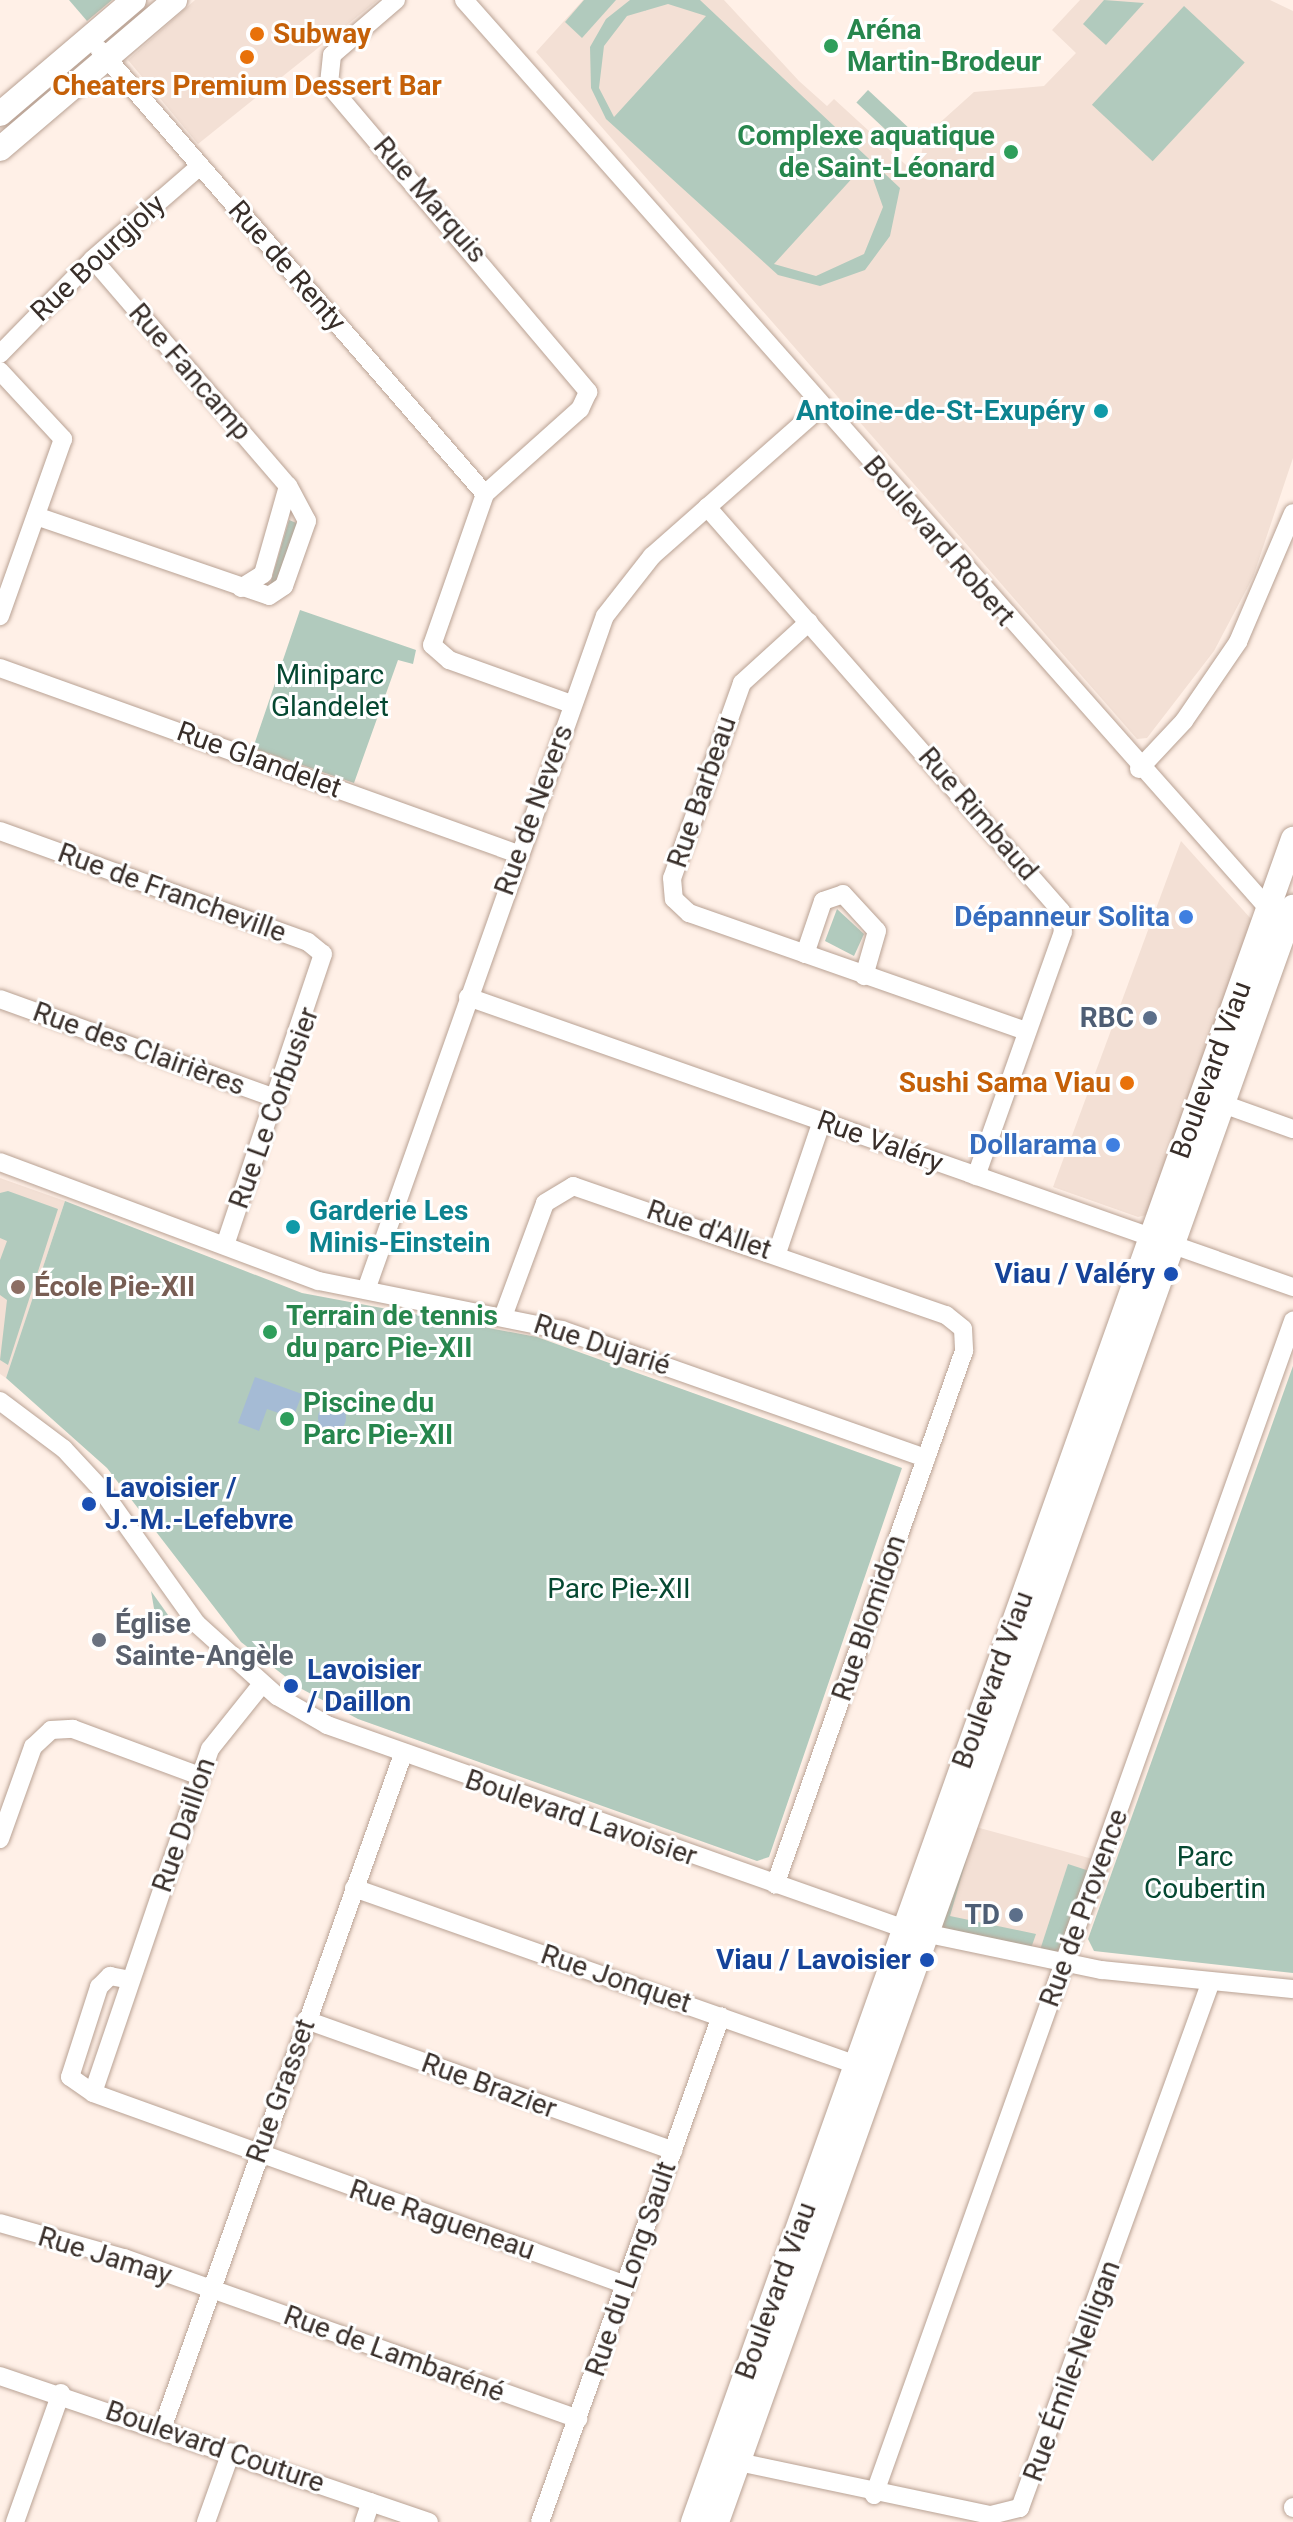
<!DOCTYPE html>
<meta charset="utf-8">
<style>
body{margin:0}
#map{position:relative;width:1293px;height:2522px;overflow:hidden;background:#fff0e7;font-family:Roboto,sans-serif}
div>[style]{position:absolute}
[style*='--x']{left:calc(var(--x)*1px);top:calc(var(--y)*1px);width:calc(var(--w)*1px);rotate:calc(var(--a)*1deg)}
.built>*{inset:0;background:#f3e0d5}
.green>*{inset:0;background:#b1cabd;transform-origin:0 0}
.water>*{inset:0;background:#a5bbd5}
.round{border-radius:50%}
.roads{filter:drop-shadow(0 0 2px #b9a294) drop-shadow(0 0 2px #b9a294)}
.minor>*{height:18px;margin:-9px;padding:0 9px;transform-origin:9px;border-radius:9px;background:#fff}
.major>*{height:24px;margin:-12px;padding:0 12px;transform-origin:12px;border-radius:12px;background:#fff}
.dots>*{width:22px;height:22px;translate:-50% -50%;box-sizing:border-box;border:4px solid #fff;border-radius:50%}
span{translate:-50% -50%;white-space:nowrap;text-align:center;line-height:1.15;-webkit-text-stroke:6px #fff;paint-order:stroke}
.leisure-label{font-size:28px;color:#27864d;font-weight:700}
.left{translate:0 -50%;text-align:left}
.right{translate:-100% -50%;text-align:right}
.food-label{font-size:28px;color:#c56008;font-weight:700}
.street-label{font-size:28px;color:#382e29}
.culture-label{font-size:28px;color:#0d838f;font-weight:700}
.park-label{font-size:28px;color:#054831}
.shop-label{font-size:28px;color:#366cbe;font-weight:700}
.service-label{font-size:28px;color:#4e5e75;font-weight:700}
.transit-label{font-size:28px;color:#164399;font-weight:700}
.education-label{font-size:28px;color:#785e54;font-weight:700}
.worship-label{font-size:28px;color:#5b616d;font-weight:700}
</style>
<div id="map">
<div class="built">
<i style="clip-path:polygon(195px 0,378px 0,198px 144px,128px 60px)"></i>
<i style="clip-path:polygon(583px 0,724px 0,799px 81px,827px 106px,834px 99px,917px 175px,925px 136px,974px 92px,1044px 86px,1076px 53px,1052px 30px,1080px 0,1270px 0,1293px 11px,1293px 458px,1253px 577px,1214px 651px,1147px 738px,1137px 739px,536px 52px)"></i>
<i style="clip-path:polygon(1181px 841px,1252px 920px,1146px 1215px,1138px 1217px,1053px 1187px)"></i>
<i style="clip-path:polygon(0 1178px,65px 1201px,6px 1378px,0 1374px)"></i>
<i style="clip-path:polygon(976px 1827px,1100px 1861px,1064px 1964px,927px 1934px)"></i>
</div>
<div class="green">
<i style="clip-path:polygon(69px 0,112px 0,87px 21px)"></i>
<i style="clip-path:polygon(584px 0,616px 0,582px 38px,565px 22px)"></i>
<i style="clip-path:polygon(evenodd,630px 0,700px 0,900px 188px,890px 236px,865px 270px,820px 286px,778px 275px,606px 119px,591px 88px,590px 47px,606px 19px,630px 0,668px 4px,706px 16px,614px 117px,599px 88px,604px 46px,627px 16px,668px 4px,630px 0,867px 162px,883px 207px,864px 254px,816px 276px,774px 264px,867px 162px)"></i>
<i style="clip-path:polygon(1104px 0,1144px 3px,1106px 45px,1083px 24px)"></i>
<i style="left:1184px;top:6px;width:83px;height:135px;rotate:43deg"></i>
<i style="left:868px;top:90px;width:54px;height:17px;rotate:43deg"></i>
<i style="clip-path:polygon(289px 520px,299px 524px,278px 583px,270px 585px)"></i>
<i style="clip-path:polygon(300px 610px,416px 650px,413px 664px,398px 660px,354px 783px,253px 748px)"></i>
<i style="clip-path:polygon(837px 909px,864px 934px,854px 956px,825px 941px)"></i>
<i style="clip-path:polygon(8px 1191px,58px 1209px,8px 1365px,0 1360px,7px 1300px,0 1295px,0 1260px,7px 1241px,0 1238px,0 1193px)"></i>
<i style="clip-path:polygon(65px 1201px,302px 1293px,537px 1337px,902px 1468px,769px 1857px,757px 1861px,358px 1719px,300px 1688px,241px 1642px,107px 1468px,6px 1378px)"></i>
<i style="clip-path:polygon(1293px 1366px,1293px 1973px,1094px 1951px,1088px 1939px)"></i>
<i style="clip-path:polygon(151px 1591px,178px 1629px,156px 1620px)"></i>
<i style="clip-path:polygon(976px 1827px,950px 1916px,1036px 1934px,1028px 1957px,927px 1934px)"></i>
<i style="left:1068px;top:1864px;width:29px;height:100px;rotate:18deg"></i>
</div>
<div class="water">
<i style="clip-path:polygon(255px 1377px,302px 1394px,293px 1418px,267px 1409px,259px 1431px,238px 1423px)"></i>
<i class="round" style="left:318px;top:1404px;width:28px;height:28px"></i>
</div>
<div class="roads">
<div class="minor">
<i style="--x:396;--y:0;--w:84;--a:139.3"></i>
<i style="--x:332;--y:55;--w:30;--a:96"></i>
<i style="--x:329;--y:85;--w:402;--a:49.8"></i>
<i style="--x:588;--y:392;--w:19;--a:115"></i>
<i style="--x:580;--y:409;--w:127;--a:138.2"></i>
<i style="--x:485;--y:494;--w:160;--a:109.3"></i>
<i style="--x:432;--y:645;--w:23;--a:41"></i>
<i style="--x:449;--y:660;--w:130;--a:19.8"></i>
<i style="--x:464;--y:0;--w:1225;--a:48.48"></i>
<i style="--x:99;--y:49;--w:589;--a:49.06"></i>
<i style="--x:0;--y:354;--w:133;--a:-45.6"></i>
<i style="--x:93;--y:259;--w:142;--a:-41"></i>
<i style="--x:0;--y:371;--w:93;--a:47.2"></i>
<i style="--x:63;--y:439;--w:188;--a:109.6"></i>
<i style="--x:707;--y:507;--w:537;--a:48.77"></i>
<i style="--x:1061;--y:911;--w:21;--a:85"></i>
<i style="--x:1063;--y:932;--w:259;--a:109.6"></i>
<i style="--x:36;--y:516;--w:246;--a:18.9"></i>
<i style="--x:269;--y:596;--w:18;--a:-34"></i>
<i style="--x:284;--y:586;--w:69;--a:-70.5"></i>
<i style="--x:307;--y:521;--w:40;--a:-118"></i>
<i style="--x:288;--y:486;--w:299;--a:-130.7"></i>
<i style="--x:241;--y:588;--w:26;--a:-32"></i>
<i style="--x:263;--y:574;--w:91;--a:-74.1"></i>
<i style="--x:809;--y:622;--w:91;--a:137.7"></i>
<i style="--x:742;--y:683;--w:207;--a:109.7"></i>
<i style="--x:672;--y:878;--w:21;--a:85"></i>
<i style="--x:674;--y:899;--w:21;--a:43"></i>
<i style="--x:689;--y:913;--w:357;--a:19.3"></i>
<i style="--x:0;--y:668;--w:550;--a:19.75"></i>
<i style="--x:1139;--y:769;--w:66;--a:-46.8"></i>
<i style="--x:1184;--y:721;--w:96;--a:-55.6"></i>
<i style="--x:1238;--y:642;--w:140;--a:-66.9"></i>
<i style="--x:0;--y:831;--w:327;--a:19.8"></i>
<i style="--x:308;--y:942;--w:19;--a:39"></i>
<i style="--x:323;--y:954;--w:305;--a:108.6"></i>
<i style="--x:805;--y:954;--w:56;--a:-71.2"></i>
<i style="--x:823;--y:901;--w:21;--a:-19"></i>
<i style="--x:843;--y:894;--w:50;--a:47.4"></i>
<i style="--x:877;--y:931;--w:47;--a:106.1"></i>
<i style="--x:468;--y:997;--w:874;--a:19.37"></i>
<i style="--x:0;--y:999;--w:295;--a:19.8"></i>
<i style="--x:1223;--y:1104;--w:74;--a:19.7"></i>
<i style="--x:0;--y:1162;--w:340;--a:20.5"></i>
<i style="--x:319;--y:1281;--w:248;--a:11.4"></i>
<i style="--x:562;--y:1330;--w:386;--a:19.4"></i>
<i style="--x:777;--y:1253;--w:139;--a:-71.2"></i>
<i style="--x:366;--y:1290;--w:715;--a:-70.48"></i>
<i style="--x:605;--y:616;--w:76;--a:-51.9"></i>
<i style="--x:652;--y:556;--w:225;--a:-41.4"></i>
<i style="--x:504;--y:1314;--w:118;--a:-69.7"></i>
<i style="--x:545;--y:1203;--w:33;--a:-31"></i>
<i style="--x:573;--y:1186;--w:395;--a:19.1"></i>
<i style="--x:946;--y:1315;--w:22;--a:39"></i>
<i style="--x:963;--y:1329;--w:22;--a:87"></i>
<i style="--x:964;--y:1351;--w:566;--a:109.49"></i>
<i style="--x:0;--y:1401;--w:80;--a:36.9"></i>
<i style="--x:64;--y:1449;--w:54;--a:47.2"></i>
<i style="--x:101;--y:1489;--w:166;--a:54.6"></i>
<i style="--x:197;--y:1624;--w:108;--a:42"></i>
<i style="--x:277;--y:1696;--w:58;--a:30.1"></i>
<i style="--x:327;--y:1725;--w:613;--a:19.44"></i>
<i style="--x:905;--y:1929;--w:201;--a:11.8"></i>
<i style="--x:1102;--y:1970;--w:192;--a:5.7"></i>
<i style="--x:262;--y:1684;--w:83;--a:128.7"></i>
<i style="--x:210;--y:1749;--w:363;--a:108.8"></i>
<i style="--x:93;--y:2093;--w:567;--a:19.81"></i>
<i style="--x:0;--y:1839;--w:98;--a:-70.3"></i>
<i style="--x:33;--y:1747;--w:25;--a:-43"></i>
<i style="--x:51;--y:1730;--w:22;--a:-3"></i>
<i style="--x:73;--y:1729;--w:135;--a:20.3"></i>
<i style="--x:354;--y:1888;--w:545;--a:19.4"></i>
<i style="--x:306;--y:2020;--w:390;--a:19.6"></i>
<i style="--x:93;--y:2093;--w:28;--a:-145"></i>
<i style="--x:70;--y:2077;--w:95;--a:-72.1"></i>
<i style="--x:99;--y:1987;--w:16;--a:-45"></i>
<i style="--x:110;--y:1976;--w:21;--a:11"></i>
<i style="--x:0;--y:2223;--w:129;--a:15.8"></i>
<i style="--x:124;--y:2258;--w:482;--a:19.5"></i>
<i style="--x:0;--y:2376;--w:453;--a:18.8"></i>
<i style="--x:163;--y:2426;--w:710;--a:-70.34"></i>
<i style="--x:729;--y:2460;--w:268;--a:11.9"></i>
<i style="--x:991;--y:2515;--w:30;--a:-14"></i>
<i style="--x:1020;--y:2508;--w:557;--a:-70.07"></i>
<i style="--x:874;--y:2495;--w:1247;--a:-70.36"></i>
<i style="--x:1293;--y:2507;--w:1;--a:90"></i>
<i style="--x:15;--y:2522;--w:137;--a:-70.4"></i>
<i style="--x:206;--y:2522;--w:74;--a:-70.3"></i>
<i style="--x:364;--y:2522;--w:21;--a:-71"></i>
<i style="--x:540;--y:2522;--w:537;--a:-70.32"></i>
</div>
<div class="major">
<i style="--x:0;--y:114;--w:176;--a:-40.4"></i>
<i style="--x:0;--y:149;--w:230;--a:-40.4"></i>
<i style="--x:693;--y:2522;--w:1787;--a:-70.38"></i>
<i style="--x:717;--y:2522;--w:1715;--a:-70.37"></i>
</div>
</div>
<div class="dots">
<i style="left:257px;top:34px;background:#e8710a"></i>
<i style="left:831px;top:46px;background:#2e9e5b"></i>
<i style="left:247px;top:57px;background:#e8710a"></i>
<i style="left:1011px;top:152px;background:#2e9e5b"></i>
<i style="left:1101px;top:411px;background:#0f9aa8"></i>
<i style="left:1186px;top:917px;background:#3f7fe0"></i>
<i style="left:1150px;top:1018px;background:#5c6f8a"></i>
<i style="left:1127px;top:1083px;background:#e8710a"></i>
<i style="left:1113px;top:1145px;background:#3f7fe0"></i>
<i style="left:293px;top:1227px;background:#0f9aa8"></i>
<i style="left:1171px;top:1274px;background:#1a4fb4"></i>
<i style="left:18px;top:1287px;background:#8d6e63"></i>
<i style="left:270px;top:1332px;background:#2e9e5b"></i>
<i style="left:287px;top:1419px;background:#2e9e5b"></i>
<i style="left:89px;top:1504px;background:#1a4fb4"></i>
<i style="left:99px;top:1640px;background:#6b7280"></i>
<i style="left:291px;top:1686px;background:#1a4fb4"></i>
<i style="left:1016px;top:1915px;background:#5c6f8a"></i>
<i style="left:927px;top:1960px;background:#1a4fb4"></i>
</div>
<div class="leisure-label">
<span class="left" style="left:847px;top:46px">Aréna<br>Martin-Brodeur</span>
<span class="right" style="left:995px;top:152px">Complexe aquatique<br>de Saint-Léonard</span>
<span class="left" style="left:286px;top:1332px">Terrain de tennis<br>du parc Pie-XII</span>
<span class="left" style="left:303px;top:1419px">Piscine du<br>Parc Pie-XII</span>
</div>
<div class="food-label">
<span class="left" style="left:273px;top:34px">Subway</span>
<span style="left:247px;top:86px">Cheaters Premium Dessert Bar</span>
<span class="right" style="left:1111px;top:1083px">Sushi Sama Viau</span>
</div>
<div class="street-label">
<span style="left:430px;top:200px;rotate:49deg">Rue Marquis</span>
<span style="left:98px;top:258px;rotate:-43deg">Rue Bourgjoly</span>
<span style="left:287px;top:266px;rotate:49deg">Rue de Renty</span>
<span style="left:190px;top:372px;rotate:49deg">Rue Fancamp</span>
<span style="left:939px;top:541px;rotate:49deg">Boulevard Robert</span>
<span style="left:259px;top:760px;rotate:20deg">Rue Glandelet</span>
<span style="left:702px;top:792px;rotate:-71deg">Rue Barbeau</span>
<span style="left:534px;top:810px;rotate:-70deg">Rue de Nevers</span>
<span style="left:978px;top:814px;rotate:49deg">Rue Rimbaud</span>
<span style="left:172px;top:893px;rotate:20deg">Rue de Francheville</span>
<span style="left:139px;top:1049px;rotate:20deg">Rue des Clairières</span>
<span style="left:1211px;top:1070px;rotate:-70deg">Boulevard Viau</span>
<span style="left:274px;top:1108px;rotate:-70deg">Rue Le Corbusier</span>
<span style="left:880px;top:1142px;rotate:20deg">Rue Valéry</span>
<span style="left:709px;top:1230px;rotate:19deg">Rue d'Allet</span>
<span style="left:602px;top:1345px;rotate:18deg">Rue Dujarié</span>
<span style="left:869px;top:1618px;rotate:-71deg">Rue Blomidon</span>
<span style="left:993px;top:1680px;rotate:-70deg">Boulevard Viau</span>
<span style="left:581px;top:1818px;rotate:19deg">Boulevard Lavoisier</span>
<span style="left:184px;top:1825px;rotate:-71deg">Rue Daillon</span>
<span style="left:1084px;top:1908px;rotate:-70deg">Rue de Provence</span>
<span style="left:616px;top:1979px;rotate:19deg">Rue Jonquet</span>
<span style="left:489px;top:2086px;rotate:20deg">Rue Brazier</span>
<span style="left:281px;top:2091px;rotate:-70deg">Rue Grasset</span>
<span style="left:442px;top:2220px;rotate:19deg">Rue Ragueneau</span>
<span style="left:105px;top:2256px;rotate:17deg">Rue Jamay</span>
<span style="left:631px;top:2269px;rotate:-71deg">Rue du Long Sault</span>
<span style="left:776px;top:2291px;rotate:-70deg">Boulevard Viau</span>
<span style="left:394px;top:2354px;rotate:20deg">Rue de Lambaréné</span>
<span style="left:1072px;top:2371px;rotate:-70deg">Rue Émile-Nelligan</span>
<span style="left:215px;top:2447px;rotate:19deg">Boulevard Couture</span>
</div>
<div class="culture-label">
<span class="right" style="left:1085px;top:411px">Antoine-de-St-Exupéry</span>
<span class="left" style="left:309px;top:1227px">Garderie Les<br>Minis-Einstein</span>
</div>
<div class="park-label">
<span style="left:330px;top:691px">Miniparc<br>Glandelet</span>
<span style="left:619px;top:1589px">Parc Pie-XII</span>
<span style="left:1205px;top:1873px">Parc<br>Coubertin</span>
</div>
<div class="shop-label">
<span class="right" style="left:1170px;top:917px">Dépanneur Solita</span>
<span class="right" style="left:1097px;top:1145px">Dollarama</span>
</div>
<div class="service-label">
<span class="right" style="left:1134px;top:1018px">RBC</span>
<span class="right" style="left:1000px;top:1915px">TD</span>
</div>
<div class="transit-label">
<span class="right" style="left:1155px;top:1274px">Viau / Valéry</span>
<span class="left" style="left:105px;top:1504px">Lavoisier /<br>J.-M.-Lefebvre</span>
<span class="left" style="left:307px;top:1686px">Lavoisier<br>/ Daillon</span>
<span class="right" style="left:911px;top:1960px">Viau / Lavoisier</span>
</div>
<div class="education-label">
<span class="left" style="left:34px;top:1287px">École Pie-XII</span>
</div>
<div class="worship-label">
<span class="left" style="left:115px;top:1640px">Église<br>Sainte-Angèle</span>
</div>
</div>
